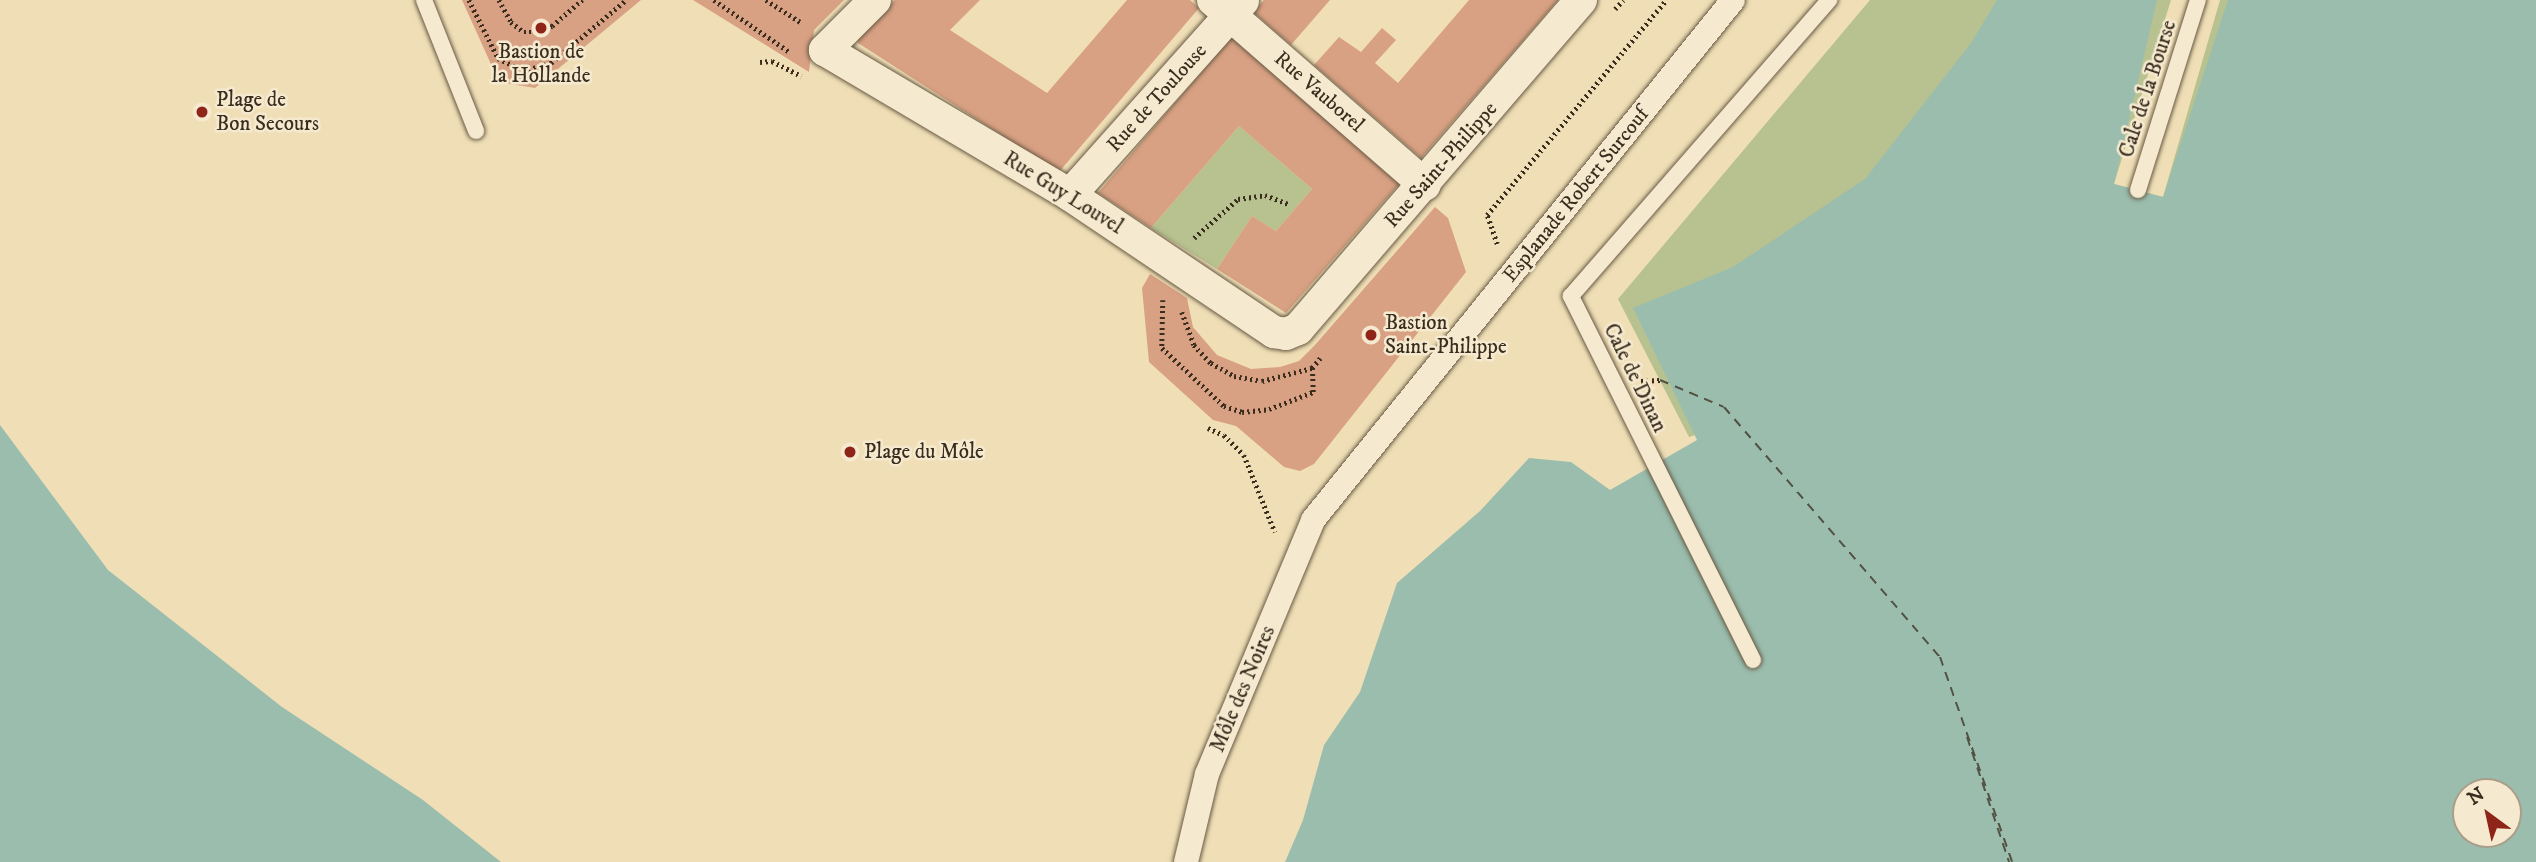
<!DOCTYPE html>
<meta charset="utf-8">
<style>
body{margin:0}
#map{position:relative;width:2536px;height:862px;overflow:hidden;background:#f0dfb6;font-family:"IM FELL DW Pica",serif}
div>[style]{position:absolute}
[style*='--x']{left:calc(var(--x)*1px);top:calc(var(--y)*1px);width:calc(var(--w)*1px);rotate:calc(var(--a)*1deg)}
.green>*{inset:0;background:#b7c290}
.water>*{inset:0;background:#9abdae}
.ferry>*{height:2px;margin-top:-1px;transform-origin:0;background:repeating-linear-gradient(90deg,#525142 0 9px,transparent 0 16px)}
.building>*{inset:0;background:#d9a183}
.path>*{height:4.5px;margin-top:-2.25px;transform-origin:0;background:repeating-linear-gradient(90deg,#3a2d1e 0 2px,transparent 0 5.5px)}
.roads{filter:drop-shadow(0 0 2px #685a44) drop-shadow(0 0 2px #685a44)}
.service>*{height:16px;margin:-8px;padding:0 8px;transform-origin:8px;border-radius:8px;background:#f5ead0}
.pedestrian>*{height:24px;margin:-12px;padding:0 12px;transform-origin:12px;border-radius:12px;background:#f5ead0}
.minor>*{height:32px;margin:-16px;padding:0 16px;transform-origin:16px;border-radius:16px;background:#f5ead0}
.dots>*{width:19px;height:19px;translate:-50% -50%;box-sizing:border-box;border:4px solid #f5ead0;border-radius:50%}
span{translate:-50% -50%;white-space:nowrap;text-align:center;line-height:1.15;-webkit-text-stroke:5px #f5ead0;paint-order:stroke}
.poi-label{font-size:21px;color:#3a2d1e}
.left{translate:0 -50%;text-align:left}
.street-label{font-size:21px;color:#3a2d1e}
.north{position:absolute;left:2452px;top:778px;width:70px;height:70px;box-sizing:border-box;background:#f5ead0;border:2px solid #aa9e89;border-radius:50%;rotate:327deg;font-size:19px;font-weight:700;line-height:28px;text-align:center;color:#3a2d1e}
.north::after{content:'';display:block;margin:auto;width:24px;height:32px;background:#8f2418;clip-path:polygon(50% 0,100% 100%,50% 72%,0 100%)}
</style>
<div id="map">
<div class="green">
<i style="clip-path:polygon(1870px 0,2171px 0,2114px 184px,2163px 197px,2220px 0,2278px 0,2163px 223px,1756px 416px,1689px 437px,1618px 299px)"></i>
<i style="clip-path:polygon(1239px 126px,1312px 189px,1276px 231px,1252px 216px,1217px 269px,1151px 228px)"></i>
</div>
<div class="water">
<i style="clip-path:polygon(evenodd,1997px 0,2157px 0,2114px 184px,2163px 197px,2228px 0,2536px 0,2536px 862px,1285px 862px,1303px 820px,1324px 745px,1360px 692px,1397px 583px,1480px 511px,1529px 458px,1571px 462px,1610px 490px,1697px 440px,1633px 308px,1733px 267px,1865px 179px,1971px 43px,1997px 0,2466px 792px,2508px 792px,2508px 834px,2466px 834px,2466px 792px)"></i>
<i style="clip-path:polygon(0 425px,108px 570px,282px 707px,423px 800px,501px 862px,0 862px)"></i>
</div>
<div class="ferry">
<i style="--x:1660;--y:380;--w:69;--a:22.9"></i>
<i style="--x:1724;--y:407;--w:330;--a:49.2"></i>
<i style="--x:1940;--y:657;--w:217;--a:70.6"></i>
<i style="--x:1967;--y:737;--w:132;--a:71.4"></i>
</div>
<div class="building">
<i style="clip-path:polygon(462px 0,641px 0,535px 88px,499px 82px)"></i>
<i style="clip-path:polygon(693px 0,844px 0,814px 30px,809px 72px)"></i>
<i style="clip-path:polygon(895px 0,980px 0,950px 30px,1047px 93px,1127px 0,1190px 0,1199px 8px,1059px 172px,858px 43px,857px 37px)"></i>
<i style="clip-path:polygon(1264px 0,1330px 0,1291px 45px,1253px 12px)"></i>
<i style="clip-path:polygon(1469px 0,1558px 0,1421px 158px,1314px 65px,1339px 37px,1361px 52px,1382px 28px,1396px 40px,1375px 63px,1398px 83px)"></i>
<i style="clip-path:polygon(1232px 36px,1400px 183px,1286px 313px,1217px 269px,1252px 216px,1276px 231px,1312px 189px,1239px 126px,1151px 228px,1098px 193px)"></i>
<i style="clip-path:polygon(1435px 207px,1448px 218px,1466px 272px,1314px 464px,1300px 471px,1284px 467px,1236px 426px,1213px 420px,1149px 362px,1142px 288px,1150px 274px,1187px 298px,1193px 327px,1217px 355px,1251px 369px,1280px 367px,1299px 361px,1315px 345px)"></i>
</div>
<div class="path">
<i style="--x:469;--y:0;--w:65;--a:63.4"></i>
<i style="--x:498;--y:58;--w:28;--a:27"></i>
<i style="--x:523;--y:71;--w:29;--a:-16"></i>
<i style="--x:551;--y:63;--w:98;--a:-40"></i>
<i style="--x:499;--y:0;--w:25;--a:61"></i>
<i style="--x:511;--y:22;--w:16;--a:38"></i>
<i style="--x:524;--y:32;--w:11;--a:0"></i>
<i style="--x:535;--y:32;--w:18;--a:-19"></i>
<i style="--x:552;--y:26;--w:40;--a:-41"></i>
<i style="--x:714;--y:0;--w:93;--a:34.5"></i>
<i style="--x:766;--y:0;--w:43;--a:32.6"></i>
<i style="--x:1615;--y:9;--w:12;--a:-48"></i>
<i style="--x:760;--y:62;--w:12;--a:-5"></i>
<i style="--x:772;--y:61;--w:33;--a:27"></i>
<i style="--x:1194;--y:238;--w:59;--a:-41.6"></i>
<i style="--x:1238;--y:199;--w:27;--a:-8"></i>
<i style="--x:1265;--y:195;--w:26;--a:21"></i>
<i style="--x:1497;--y:244;--w:31;--a:-109"></i>
<i style="--x:1487;--y:215;--w:280;--a:-50.2"></i>
<i style="--x:1163;--y:300;--w:48;--a:91.2"></i>
<i style="--x:1162;--y:348;--w:85;--a:43.1"></i>
<i style="--x:1224;--y:406;--w:19;--a:18"></i>
<i style="--x:1242;--y:412;--w:27;--a:-6"></i>
<i style="--x:1269;--y:409;--w:47;--a:-21.1"></i>
<i style="--x:1313;--y:392;--w:24;--a:-92"></i>
<i style="--x:1312;--y:368;--w:13;--a:-51"></i>
<i style="--x:1182;--y:312;--w:35;--a:70"></i>
<i style="--x:1194;--y:345;--w:25;--a:47"></i>
<i style="--x:1211;--y:363;--w:26;--a:29"></i>
<i style="--x:1234;--y:376;--w:28;--a:10"></i>
<i style="--x:1262;--y:381;--w:52;--a:-14.6"></i>
<i style="--x:1641;--y:381;--w:19;--a:-3"></i>
<i style="--x:1208;--y:428;--w:17;--a:24"></i>
<i style="--x:1224;--y:435;--w:28;--a:45"></i>
<i style="--x:1244;--y:455;--w:83;--a:68.1"></i>
</div>
<div class="roads">
<div class="service">
<i style="--x:424;--y:0;--w:141;--a:68.3"></i>
<i style="--x:2138;--y:190;--w:199;--a:-72.5"></i>
<i style="--x:1753;--y:660;--w:407;--a:-116.6"></i>
<i style="--x:1571;--y:296;--w:393;--a:-48.9"></i>
</div>
<div class="pedestrian">
<i style="--x:1186;--y:862;--w:90;--a:-76.6"></i>
<i style="--x:1207;--y:774;--w:275;--a:-67.3"></i>
<i style="--x:1313;--y:520;--w:668;--a:-51.07"></i>
</div>
<div class="minor">
<i style="--x:875;--y:0;--w:71;--a:135"></i>
<i style="--x:825;--y:50;--w:285;--a:30.6"></i>
<i style="--x:1070;--y:195;--w:246;--a:33.9"></i>
<i style="--x:1274;--y:332;--w:12;--a:9"></i>
<i style="--x:1286;--y:334;--w:13;--a:-23"></i>
<i style="--x:1298;--y:329;--w:434;--a:-49.3"></i>
<i style="--x:1213;--y:0;--w:281;--a:41.1"></i>
<i style="--x:1070;--y:195;--w:260;--a:-48.3"></i>
</div>
</div>
<div class="dots">
<i style="left:541px;top:28px;background:#8f2418"></i>
<i style="left:202px;top:112px;background:#8f2418"></i>
<i style="left:1371px;top:335px;background:#8f2418"></i>
<i style="left:850px;top:452px;background:#8f2418"></i>
</div>
<div class="poi-label">
<span style="left:541px;top:64px">Bastion de<br>la Hollande</span>
<span class="left" style="left:216px;top:112px">Plage de<br>Bon Secours</span>
<span class="left" style="left:1385px;top:335px">Bastion<br>Saint-Philippe</span>
<span class="left" style="left:864px;top:452px">Plage du Môle</span>
</div>
<div class="street-label">
<span style="left:2148px;top:89px;rotate:-72deg">Cale de la Bourse</span>
<span style="left:1319px;top:92px;rotate:41deg">Rue Vauborel</span>
<span style="left:1157px;top:98px;rotate:-48deg">Rue de Toulouse</span>
<span style="left:1441px;top:165px;rotate:-49deg">Rue Saint-Philippe</span>
<span style="left:1063px;top:193px;rotate:32deg">Rue Guy Louvel</span>
<span style="left:1576px;top:195px;rotate:-51deg">Esplanade Robert Surcouf</span>
<span style="left:1635px;top:378px;rotate:64deg">Cale de Dinan</span>
<span style="left:1243px;top:689px;rotate:-67deg">Môle des Noires</span>
</div>
<div class="north">N</div>
</div>
